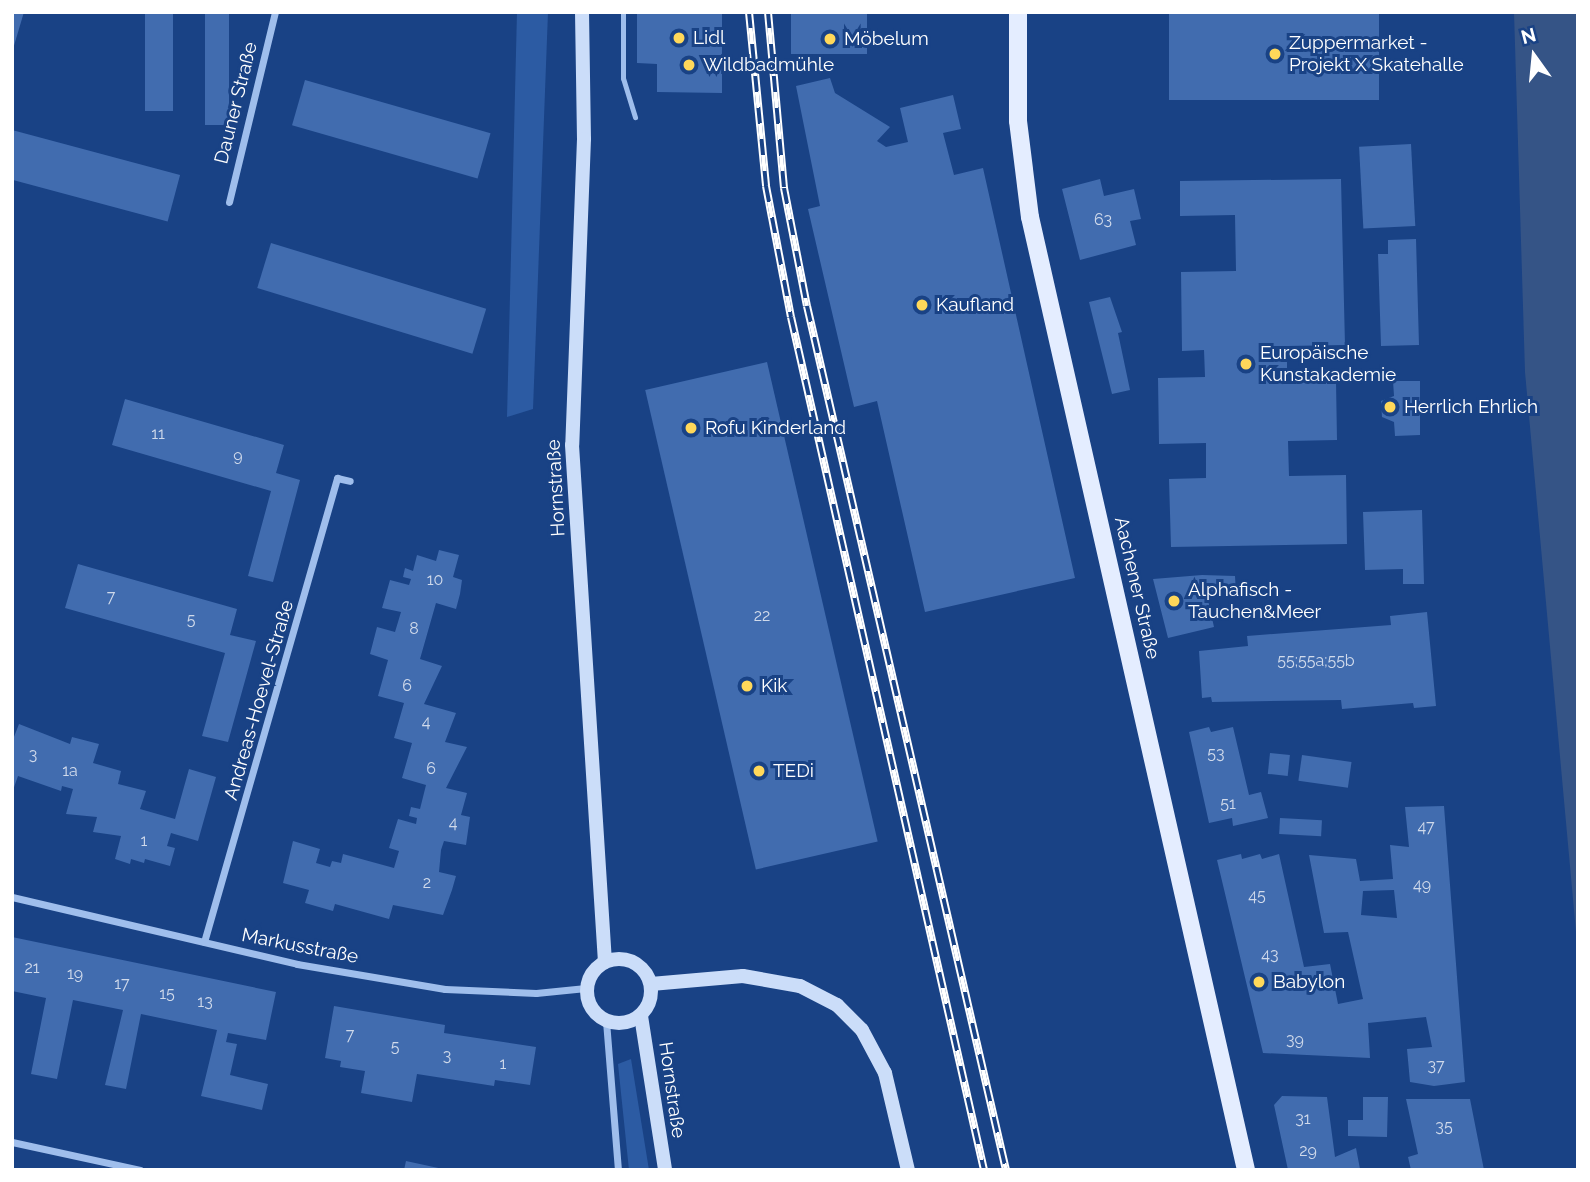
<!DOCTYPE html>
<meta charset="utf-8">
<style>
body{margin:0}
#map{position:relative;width:1590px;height:1182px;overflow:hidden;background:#194285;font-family:Raleway,sans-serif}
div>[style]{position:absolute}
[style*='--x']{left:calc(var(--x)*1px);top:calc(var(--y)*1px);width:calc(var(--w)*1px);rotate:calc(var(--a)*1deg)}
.green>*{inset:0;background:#2c5ba3}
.water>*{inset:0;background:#355486}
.building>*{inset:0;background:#416caf;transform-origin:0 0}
.lane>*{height:5px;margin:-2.5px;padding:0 2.5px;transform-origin:2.5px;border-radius:2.5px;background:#9fbeec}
.street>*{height:7px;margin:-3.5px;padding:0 3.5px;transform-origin:3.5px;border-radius:3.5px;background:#9fbeec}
.secondary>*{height:14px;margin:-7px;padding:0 7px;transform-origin:7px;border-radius:7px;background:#cbddf9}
.secondary>.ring{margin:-7px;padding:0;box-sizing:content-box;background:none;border:14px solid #cbddf9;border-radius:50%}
.primary>*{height:18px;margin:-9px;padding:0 9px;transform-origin:9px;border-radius:9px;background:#e4edff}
.rail>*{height:8px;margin-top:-4px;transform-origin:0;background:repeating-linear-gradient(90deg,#194285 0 16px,#fff 0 32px);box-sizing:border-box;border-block:2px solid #fff}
.dots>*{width:19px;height:19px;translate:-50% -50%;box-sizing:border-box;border:4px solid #194285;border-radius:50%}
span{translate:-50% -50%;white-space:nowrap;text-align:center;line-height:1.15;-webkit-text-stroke:6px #194285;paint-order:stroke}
.number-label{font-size:16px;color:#d0daeb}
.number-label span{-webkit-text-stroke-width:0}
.poi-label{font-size:19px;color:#fff}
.left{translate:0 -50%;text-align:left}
.street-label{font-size:19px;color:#fff}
.frame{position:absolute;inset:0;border:14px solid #fff;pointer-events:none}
.north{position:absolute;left:1499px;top:21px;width:70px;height:70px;-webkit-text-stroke:5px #194285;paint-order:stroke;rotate:345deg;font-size:19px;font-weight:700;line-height:28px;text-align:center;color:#fff}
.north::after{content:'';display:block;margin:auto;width:24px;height:32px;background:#fff;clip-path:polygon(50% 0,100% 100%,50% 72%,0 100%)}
</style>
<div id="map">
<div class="green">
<i style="clip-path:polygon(517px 12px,548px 12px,533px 409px,507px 417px)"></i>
<i style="clip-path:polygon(631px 1059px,649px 1170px,629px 1170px,618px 1064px)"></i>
</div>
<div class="water">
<i style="clip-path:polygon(1514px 12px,1578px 12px,1578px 954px,1525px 372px)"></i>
</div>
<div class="building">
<i style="clip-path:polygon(12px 12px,24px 12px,13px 49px,12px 49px)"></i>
<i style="left:145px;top:12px;width:28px;height:99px"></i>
<i style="left:205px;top:12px;width:24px;height:113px"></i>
<i style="clip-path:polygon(637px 12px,722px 12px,722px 93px,657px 92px,657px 64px,637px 63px)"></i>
<i style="left:791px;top:12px;width:76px;height:42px"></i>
<i style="left:1169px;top:12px;width:210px;height:88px"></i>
<i style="clip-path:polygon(830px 78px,835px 93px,890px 127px,877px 141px,886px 147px,908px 142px,900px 108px,953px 95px,961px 129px,943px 133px,954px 175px,983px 168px,1075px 578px,925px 612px,877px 401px,854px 407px,808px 209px,820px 206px,796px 86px)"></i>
<i style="left:305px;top:80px;width:193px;height:47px;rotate:16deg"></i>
<i style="left:12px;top:130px;width:174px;height:48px;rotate:15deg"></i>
<i style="left:1411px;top:144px;width:82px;height:52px;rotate:87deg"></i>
<i style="clip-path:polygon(1100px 179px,1104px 196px,1134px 189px,1141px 219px,1130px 221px,1136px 245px,1080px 260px,1062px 189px)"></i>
<i style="clip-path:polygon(1341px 179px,1345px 345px,1287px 346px,1287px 380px,1336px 381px,1337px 440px,1288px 441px,1289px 476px,1346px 475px,1347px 544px,1171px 547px,1169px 479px,1206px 478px,1206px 443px,1159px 444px,1158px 378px,1205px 377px,1204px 350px,1182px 351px,1181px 272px,1236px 271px,1235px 215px,1180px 216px,1180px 181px)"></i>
<i style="clip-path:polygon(1416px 239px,1419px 345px,1381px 346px,1378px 254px,1388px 254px,1388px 240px)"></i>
<i style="left:271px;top:243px;width:225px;height:47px;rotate:17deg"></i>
<i style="clip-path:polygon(1110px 297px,1122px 332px,1118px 333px,1130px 390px,1112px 394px,1089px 302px)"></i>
<i style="left:767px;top:362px;width:492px;height:125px;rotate:77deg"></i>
<i style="clip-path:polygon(1393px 381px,1420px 381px,1420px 435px,1395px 436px,1394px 422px,1382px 417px,1381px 401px,1394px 396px)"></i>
<i style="clip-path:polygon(125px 399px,284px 445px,276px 473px,300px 480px,273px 582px,248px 576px,271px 491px,112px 445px)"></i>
<i style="clip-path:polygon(1422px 510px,1424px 584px,1403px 584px,1403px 569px,1365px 570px,1363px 512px)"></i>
<i style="clip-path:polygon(439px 550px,459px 555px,453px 577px,462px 580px,460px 594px,456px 609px,436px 603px,420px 659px,442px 666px,424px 704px,456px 713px,445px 742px,467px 747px,446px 788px,467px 793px,461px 815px,470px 817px,466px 845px,444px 841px,441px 850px,439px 872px,456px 876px,452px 890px,443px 915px,393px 905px,389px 919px,335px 904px,333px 911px,305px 903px,309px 890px,283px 883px,293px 841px,320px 849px,316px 863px,330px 867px,332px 861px,341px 863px,343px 854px,394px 868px,399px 851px,389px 848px,398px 819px,416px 824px,417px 818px,409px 816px,411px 807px,420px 809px,426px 785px,402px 778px,412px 743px,394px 738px,404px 703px,378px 696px,388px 660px,370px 654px,377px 627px,395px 632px,401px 612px,382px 608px,390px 580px,409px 585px,411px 579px,403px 577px,405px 568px,413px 571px,417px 555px,436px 561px)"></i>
<i style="clip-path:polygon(78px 564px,237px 609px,230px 635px,256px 641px,228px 742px,202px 736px,225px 653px,65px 608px)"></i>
<i style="clip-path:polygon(1202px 575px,1235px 576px,1236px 593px,1206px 591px,1214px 627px,1168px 638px,1153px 579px)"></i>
<i style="clip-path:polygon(1427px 612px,1436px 706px,1414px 708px,1413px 703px,1342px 709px,1341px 700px,1212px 702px,1211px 697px,1202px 698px,1199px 651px,1248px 646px,1247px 636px,1391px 625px,1390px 616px)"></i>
<i style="clip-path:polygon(19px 724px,70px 744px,72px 737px,99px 744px,93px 763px,121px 771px,118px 784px,146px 791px,140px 809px,175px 819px,189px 769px,216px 777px,198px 841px,171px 833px,167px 846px,175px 848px,170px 866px,145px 859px,144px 863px,131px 859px,130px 864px,115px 859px,121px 836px,93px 832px,97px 817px,66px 814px,73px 789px,62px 786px,61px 791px,18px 776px,12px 793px,12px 742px)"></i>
<i style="clip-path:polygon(1209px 727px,1211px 732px,1233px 727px,1249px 795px,1261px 792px,1268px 818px,1233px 826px,1232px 818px,1209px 823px,1189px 732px)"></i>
<i style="left:1270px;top:753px;width:20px;height:21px;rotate:6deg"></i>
<i style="left:1302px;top:755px;width:50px;height:26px;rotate:8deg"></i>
<i style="clip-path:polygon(evenodd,1444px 806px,1465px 1082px,1434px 1086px,1410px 1082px,1407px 1049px,1432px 1047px,1426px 1017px,1368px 1023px,1370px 1058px,1263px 1053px,1217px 860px,1241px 854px,1242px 859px,1260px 854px,1262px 859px,1279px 854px,1304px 967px,1330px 964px,1338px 1004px,1363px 999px,1348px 932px,1324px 933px,1309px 855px,1356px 859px,1360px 881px,1393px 879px,1390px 845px,1409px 847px,1405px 807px,1444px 806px,1394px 890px,1397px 918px,1361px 915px,1363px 891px,1394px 890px)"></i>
<i style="left:1280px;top:818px;width:42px;height:16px;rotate:3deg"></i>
<i style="clip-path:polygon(12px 937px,276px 992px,266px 1040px,228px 1033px,226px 1042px,237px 1044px,230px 1075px,268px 1084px,262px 1110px,201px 1096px,217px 1030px,141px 1014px,126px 1089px,105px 1085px,123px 1010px,73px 1000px,57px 1079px,31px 1074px,46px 998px,12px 991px)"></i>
<i style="clip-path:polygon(334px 1006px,445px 1025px,444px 1033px,536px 1047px,530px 1085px,495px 1080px,494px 1086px,417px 1074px,412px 1102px,361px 1093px,365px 1071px,340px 1067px,341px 1061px,325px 1058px)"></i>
<i style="clip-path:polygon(1282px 1096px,1327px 1097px,1335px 1157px,1356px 1148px,1360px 1169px,1288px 1170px,1274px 1105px)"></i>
<i style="clip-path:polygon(1363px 1097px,1388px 1097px,1387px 1137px,1348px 1136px,1348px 1120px,1363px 1120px)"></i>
<i style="clip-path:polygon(1406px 1099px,1470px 1099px,1484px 1170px,1411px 1170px,1408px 1157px,1418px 1154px)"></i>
<i style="clip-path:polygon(406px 1161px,443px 1169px,442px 1170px,404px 1170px)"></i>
</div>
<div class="lane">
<i style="--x:623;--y:12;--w:66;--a:90"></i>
<i style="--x:623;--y:78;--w:41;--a:72.9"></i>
</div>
<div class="street">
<i style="--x:229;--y:202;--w:195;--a:-76.4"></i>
<i style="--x:12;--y:897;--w:293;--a:13.2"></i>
<i style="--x:297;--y:964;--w:150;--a:9.6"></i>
<i style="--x:445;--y:989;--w:91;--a:2.5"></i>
<i style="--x:536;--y:993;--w:50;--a:-5.7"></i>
<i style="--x:204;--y:942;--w:483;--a:-74"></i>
<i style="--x:337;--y:478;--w:13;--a:13"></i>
<i style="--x:606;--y:1021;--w:149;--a:85.4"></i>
<i style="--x:12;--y:1142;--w:131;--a:12.3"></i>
</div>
<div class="secondary">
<i style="--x:582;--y:12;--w:127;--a:89.1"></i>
<i style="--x:584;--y:139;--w:306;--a:92.2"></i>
<i style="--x:572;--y:445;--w:518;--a:86.35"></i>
<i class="ring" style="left:587px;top:959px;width:50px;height:50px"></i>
<i style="--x:651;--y:984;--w:92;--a:-5"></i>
<i style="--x:743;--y:976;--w:58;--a:10"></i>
<i style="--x:800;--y:986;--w:42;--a:27.2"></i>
<i style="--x:837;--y:1005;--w:35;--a:45"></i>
<i style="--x:862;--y:1030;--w:49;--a:61.9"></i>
<i style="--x:885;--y:1073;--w:100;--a:76.7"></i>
<i style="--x:641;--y:1016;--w:156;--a:81.1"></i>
</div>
<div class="primary">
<i style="--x:1018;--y:12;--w:109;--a:90"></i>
<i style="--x:1018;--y:121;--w:97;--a:82.9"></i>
<i style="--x:1030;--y:217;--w:977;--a:77.23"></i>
</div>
<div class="rail">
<i style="--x:749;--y:12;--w:175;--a:84.4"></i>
<i style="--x:766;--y:186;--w:133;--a:79.2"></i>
<i style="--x:791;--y:317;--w:875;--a:77.25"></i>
<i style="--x:768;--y:12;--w:177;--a:84.8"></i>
<i style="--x:784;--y:188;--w:120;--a:79"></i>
<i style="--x:807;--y:306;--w:887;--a:77.03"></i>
</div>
<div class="dots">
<i style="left:679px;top:38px;background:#ffd85a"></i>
<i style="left:830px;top:39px;background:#ffd85a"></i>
<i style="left:1275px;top:54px;background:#ffd85a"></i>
<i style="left:689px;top:65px;background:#ffd85a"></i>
<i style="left:922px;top:305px;background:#ffd85a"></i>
<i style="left:1246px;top:364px;background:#ffd85a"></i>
<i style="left:1390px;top:407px;background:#ffd85a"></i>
<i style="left:691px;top:428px;background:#ffd85a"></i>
<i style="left:1174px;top:601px;background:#ffd85a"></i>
<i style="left:747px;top:686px;background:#ffd85a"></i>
<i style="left:759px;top:771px;background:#ffd85a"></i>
<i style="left:1259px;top:982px;background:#ffd85a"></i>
</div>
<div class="number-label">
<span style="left:1103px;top:220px">63</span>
<span style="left:158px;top:434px">11</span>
<span style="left:238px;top:456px">9</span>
<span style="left:435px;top:580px">10</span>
<span style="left:111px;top:597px">7</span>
<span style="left:762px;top:616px">22</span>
<span style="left:191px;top:620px">5</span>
<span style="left:414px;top:629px">8</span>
<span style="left:1316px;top:661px">55;55a;55b</span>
<span style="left:407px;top:686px">6</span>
<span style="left:426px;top:722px">4</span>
<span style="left:1216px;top:754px">53</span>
<span style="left:33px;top:755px">3</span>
<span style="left:431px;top:769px">6</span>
<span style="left:70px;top:771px">1a</span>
<span style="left:1228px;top:804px">51</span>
<span style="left:453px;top:823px">4</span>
<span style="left:1426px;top:827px">47</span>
<span style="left:144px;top:841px">1</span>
<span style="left:427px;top:883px">2</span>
<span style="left:1422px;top:885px">49</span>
<span style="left:1257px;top:896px">45</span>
<span style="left:1270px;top:955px">43</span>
<span style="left:32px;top:968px">21</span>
<span style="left:75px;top:974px">19</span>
<span style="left:122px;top:984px">17</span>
<span style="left:167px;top:994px">15</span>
<span style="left:205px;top:1002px">13</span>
<span style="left:350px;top:1035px">7</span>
<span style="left:1295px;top:1040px">39</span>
<span style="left:395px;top:1047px">5</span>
<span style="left:447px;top:1056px">3</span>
<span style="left:503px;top:1064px">1</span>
<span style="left:1436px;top:1066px">37</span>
<span style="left:1303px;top:1119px">31</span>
<span style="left:1444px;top:1127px">35</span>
<span style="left:1308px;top:1151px">29</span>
</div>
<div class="poi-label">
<span class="left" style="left:693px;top:38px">Lidl</span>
<span class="left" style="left:844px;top:39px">Möbelum</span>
<span class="left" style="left:1289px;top:54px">Zuppermarket -<br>Projekt X Skatehalle</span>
<span class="left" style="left:703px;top:65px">Wildbadmühle</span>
<span class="left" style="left:936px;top:305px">Kaufland</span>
<span class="left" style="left:1260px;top:364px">Europäische<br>Kunstakademie</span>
<span class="left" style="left:1404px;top:407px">Herrlich Ehrlich</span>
<span class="left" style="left:705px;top:428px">Rofu Kinderland</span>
<span class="left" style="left:1188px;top:601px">Alphafisch -<br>Tauchen&amp;Meer</span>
<span class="left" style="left:761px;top:686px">Kik</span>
<span class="left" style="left:773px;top:771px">TEDi</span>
<span class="left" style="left:1273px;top:982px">Babylon</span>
</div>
<div class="street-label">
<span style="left:236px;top:103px;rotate:-76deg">Dauner Straße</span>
<span style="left:556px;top:488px;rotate:-93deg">Hornstraße</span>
<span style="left:1137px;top:588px;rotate:77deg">Aachener Straße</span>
<span style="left:259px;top:700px;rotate:-74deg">Andreas-Hoevel-Straße</span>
<span style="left:300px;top:946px;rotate:11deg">Markusstraße</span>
<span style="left:672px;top:1090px;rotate:82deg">Hornstraße</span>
</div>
<div class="frame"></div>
<div class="north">N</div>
</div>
